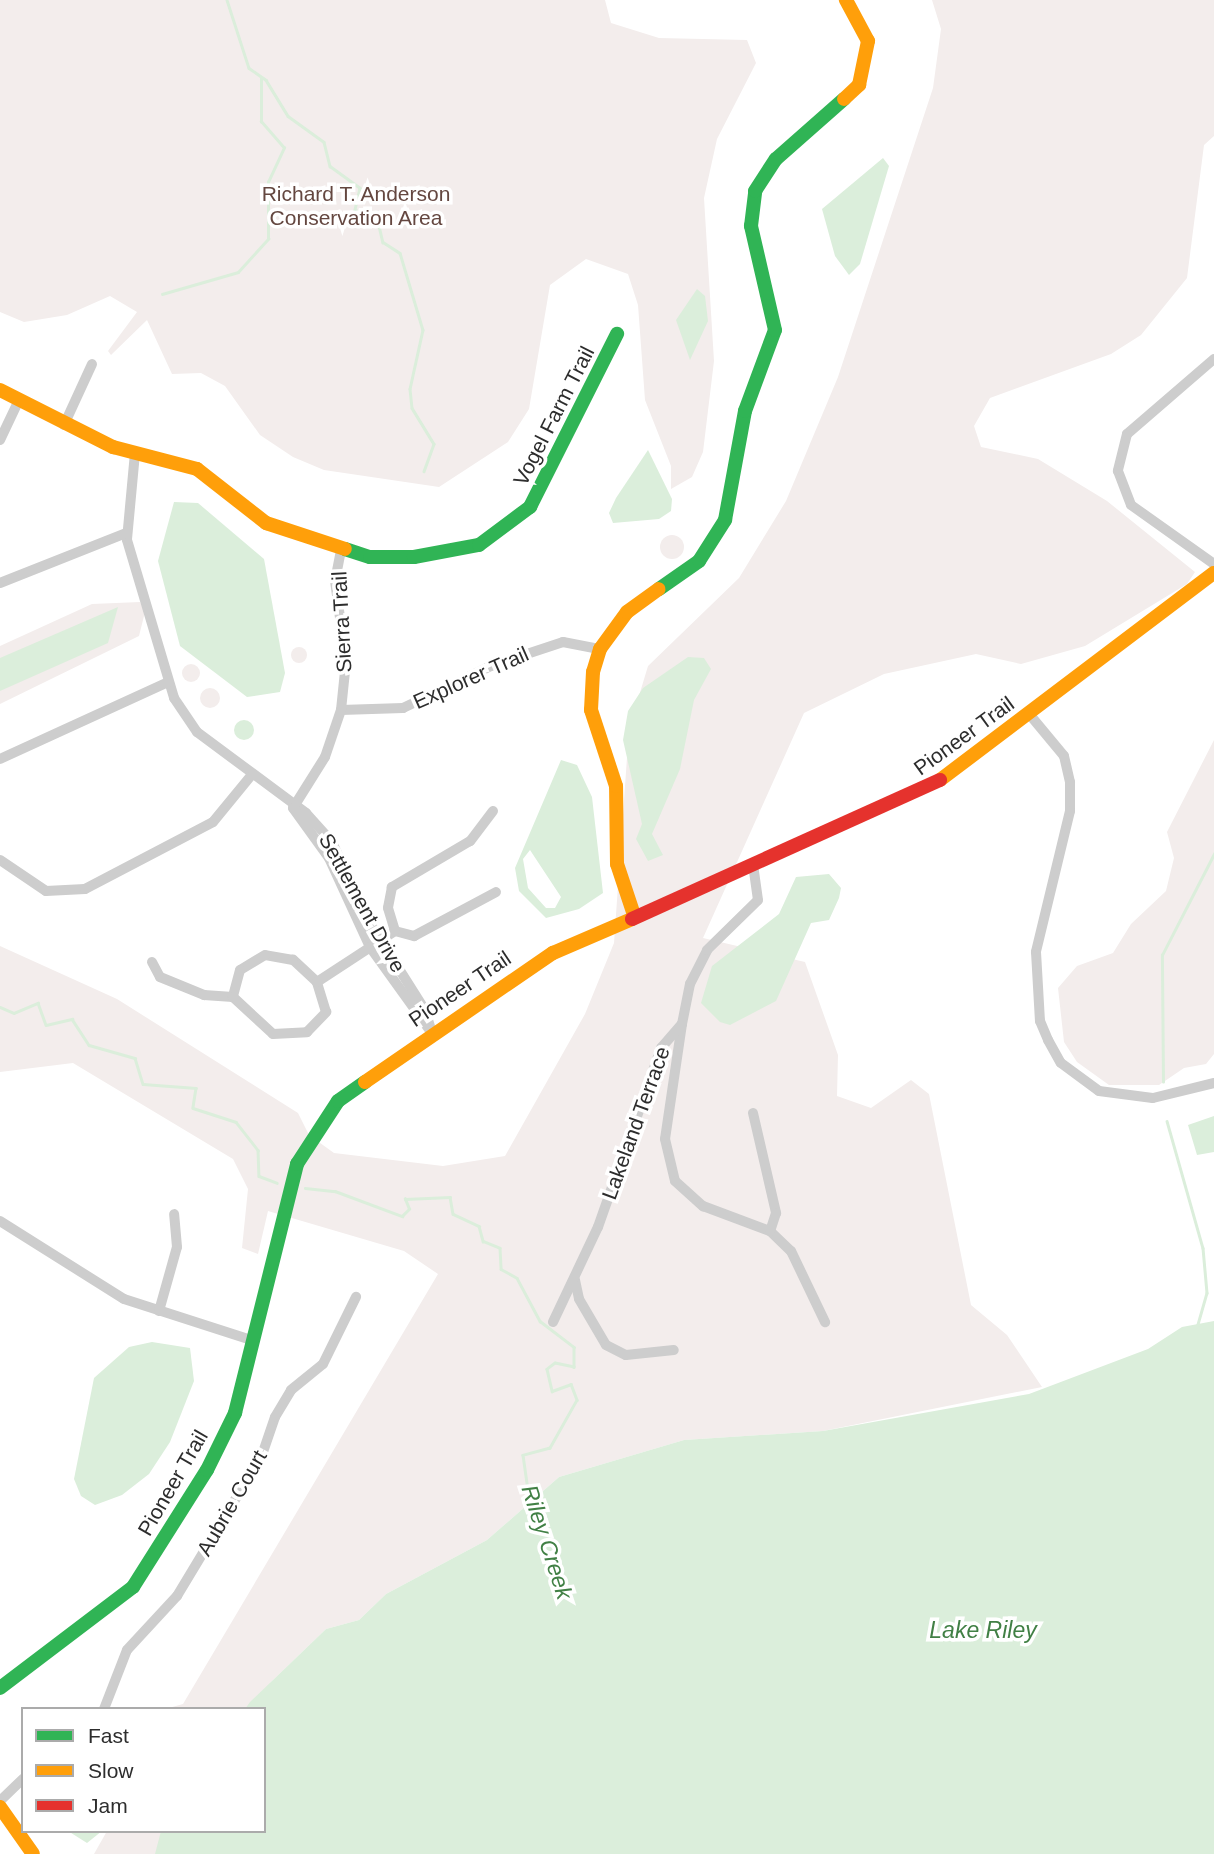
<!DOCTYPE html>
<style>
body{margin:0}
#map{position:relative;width:1214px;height:1854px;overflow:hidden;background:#fff;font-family:Arial,sans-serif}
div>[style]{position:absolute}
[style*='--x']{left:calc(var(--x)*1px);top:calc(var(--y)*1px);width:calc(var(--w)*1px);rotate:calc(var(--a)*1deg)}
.green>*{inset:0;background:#f3edec}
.round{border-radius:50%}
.water>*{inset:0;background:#dbeedb}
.stream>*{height:2.5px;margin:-1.25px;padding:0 1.25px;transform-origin:1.25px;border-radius:1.25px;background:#dbeedb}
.street>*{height:10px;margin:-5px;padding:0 5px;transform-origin:5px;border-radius:5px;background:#cdcdcd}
.fast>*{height:14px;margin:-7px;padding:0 7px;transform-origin:7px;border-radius:7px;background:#30b455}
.slow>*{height:14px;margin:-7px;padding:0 7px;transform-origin:7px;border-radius:7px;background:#ff9f0a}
.jam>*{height:14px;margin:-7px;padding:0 7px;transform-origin:7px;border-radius:7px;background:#e5322d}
span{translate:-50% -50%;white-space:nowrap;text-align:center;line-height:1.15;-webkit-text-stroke:7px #fff;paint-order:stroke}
.park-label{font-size:21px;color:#644740}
.street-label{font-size:21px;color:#2d2d2d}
.water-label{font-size:23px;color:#418045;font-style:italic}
.legend{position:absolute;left:21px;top:1707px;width:245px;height:126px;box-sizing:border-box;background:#fff;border:2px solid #ababab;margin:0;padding:9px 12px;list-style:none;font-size:21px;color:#2d2d2d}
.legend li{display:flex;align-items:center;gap:14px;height:35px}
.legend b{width:35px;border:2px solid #ababab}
</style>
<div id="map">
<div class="green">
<i style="clip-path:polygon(0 0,605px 0,611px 23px,659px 38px,747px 40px,756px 63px,717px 139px,704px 198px,714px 361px,703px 452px,692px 477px,671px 489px,671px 466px,645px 400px,638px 305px,628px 274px,586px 259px,550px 285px,529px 409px,508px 442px,439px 487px,324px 470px,293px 457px,260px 435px,225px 386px,201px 373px,172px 374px,147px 320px,111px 355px,108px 351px,137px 312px,110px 296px,67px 315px,24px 322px,0 312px)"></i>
<i style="clip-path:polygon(932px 0,1214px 0,1214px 136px,1204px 145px,1187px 278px,1141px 335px,1111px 354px,990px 398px,974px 426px,981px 447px,1038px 459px,1107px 501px,1195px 572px,1187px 584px,1085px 646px,1021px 664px,976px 654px,884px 674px,804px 713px,703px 938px,805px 962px,838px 1055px,837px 1096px,871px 1108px,911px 1080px,929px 1094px,971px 1305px,1007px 1335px,1042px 1387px,823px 1431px,684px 1440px,559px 1477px,487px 1540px,386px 1594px,359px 1620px,326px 1629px,271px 1682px,254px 1709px,165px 1709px,183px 1704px,438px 1274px,404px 1251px,268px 1211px,258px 1254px,242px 1248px,248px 1189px,233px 1159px,73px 1063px,0 1072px,0 946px,117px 999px,298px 1113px,309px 1135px,334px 1153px,443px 1166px,505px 1156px,585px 1014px,614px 943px,629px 729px,648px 666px,739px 578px,786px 501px,838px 377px,933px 88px,941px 29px)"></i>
<i class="round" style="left:660px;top:535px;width:24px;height:24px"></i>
<i style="clip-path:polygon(140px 602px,145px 612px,139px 636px,0 704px,0 646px,92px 604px)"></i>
<i class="round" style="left:291px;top:647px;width:16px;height:16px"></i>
<i class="round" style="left:182px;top:664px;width:18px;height:18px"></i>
<i class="round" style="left:200px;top:688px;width:20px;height:20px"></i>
<i style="clip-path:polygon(1214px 740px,1214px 1054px,1206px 1064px,1184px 1068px,1159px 1085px,1109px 1085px,1077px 1062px,1064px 1042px,1058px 988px,1077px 966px,1113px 953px,1131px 924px,1166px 891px,1174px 858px,1167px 832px)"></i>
<i style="clip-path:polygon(107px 1831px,184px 1831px,171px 1854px,94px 1854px)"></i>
</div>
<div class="water">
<i style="clip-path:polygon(883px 158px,889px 166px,860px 264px,849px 275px,835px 256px,822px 209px)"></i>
<i style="clip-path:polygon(697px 289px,705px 296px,708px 321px,690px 360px,676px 320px)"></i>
<i style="clip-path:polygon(648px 450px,672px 499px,671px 511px,659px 519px,613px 523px,609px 513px,616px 498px)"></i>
<i style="clip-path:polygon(174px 502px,198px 503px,264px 559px,285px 673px,280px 692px,247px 697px,180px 646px,158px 561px)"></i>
<i style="clip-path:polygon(118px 607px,108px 643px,0 691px,0 658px)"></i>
<i style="clip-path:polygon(688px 657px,704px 658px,711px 669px,694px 700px,680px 769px,652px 834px,663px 855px,648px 861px,636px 839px,642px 824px,623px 740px,628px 711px,643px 688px)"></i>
<i class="round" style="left:234px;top:720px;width:20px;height:20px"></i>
<i style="clip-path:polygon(evenodd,561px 760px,577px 765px,592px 797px,603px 893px,579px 909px,546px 918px,519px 891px,515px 868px,561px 760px,530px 850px,561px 897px,555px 908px,546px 908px,528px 888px,523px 859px,530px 850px)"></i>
<i style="clip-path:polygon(829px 874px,841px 888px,839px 898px,829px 920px,811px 923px,776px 1001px,730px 1025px,720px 1022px,701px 1003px,712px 966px,779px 914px,796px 877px)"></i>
<i style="clip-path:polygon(1214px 1116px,1214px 1152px,1197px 1155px,1188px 1125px)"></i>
<i style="clip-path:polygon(1214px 1321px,1214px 1854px,155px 1854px,161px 1831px,264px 1831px,264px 1709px,245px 1709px,250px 1702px,326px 1629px,359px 1620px,386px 1594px,487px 1540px,559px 1477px,684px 1440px,823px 1431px,1029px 1394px,1148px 1349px,1182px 1327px)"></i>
<i style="clip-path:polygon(152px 1342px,190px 1348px,194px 1381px,170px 1442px,149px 1474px,122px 1495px,95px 1505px,81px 1496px,74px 1479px,94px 1378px,129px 1347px)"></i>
<i style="clip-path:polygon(68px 1831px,102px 1831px,87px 1843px)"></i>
</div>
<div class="stream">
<i style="--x:227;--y:0;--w:71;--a:72.1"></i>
<i style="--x:249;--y:68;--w:21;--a:35"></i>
<i style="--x:266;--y:80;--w:42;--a:58.6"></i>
<i style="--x:288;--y:116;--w:44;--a:35.8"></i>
<i style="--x:324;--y:142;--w:25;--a:76"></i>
<i style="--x:330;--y:166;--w:37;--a:36"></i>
<i style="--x:360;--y:188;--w:23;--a:103"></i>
<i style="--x:355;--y:210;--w:23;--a:18"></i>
<i style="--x:377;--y:217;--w:26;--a:77"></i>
<i style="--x:383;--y:242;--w:20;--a:33"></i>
<i style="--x:400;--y:253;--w:80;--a:73.4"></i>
<i style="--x:423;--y:330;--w:60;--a:102.4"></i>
<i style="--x:410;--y:389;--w:19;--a:84"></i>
<i style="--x:412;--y:408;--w:42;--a:58.6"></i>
<i style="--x:434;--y:444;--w:29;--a:110"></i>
<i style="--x:162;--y:294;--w:79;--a:-16.1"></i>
<i style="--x:238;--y:272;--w:45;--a:-47.7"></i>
<i style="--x:268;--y:239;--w:57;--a:-90"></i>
<i style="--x:268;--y:182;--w:38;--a:-65"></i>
<i style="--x:284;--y:148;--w:35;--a:-131"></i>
<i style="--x:261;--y:122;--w:44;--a:-90"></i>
<i style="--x:0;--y:1007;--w:15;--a:23"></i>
<i style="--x:14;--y:1013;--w:26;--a:-23"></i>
<i style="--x:38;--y:1003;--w:23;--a:70"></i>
<i style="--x:46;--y:1025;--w:27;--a:-13"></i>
<i style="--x:72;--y:1019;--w:31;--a:57"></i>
<i style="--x:89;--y:1045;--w:48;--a:15.8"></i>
<i style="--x:135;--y:1058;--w:27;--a:73"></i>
<i style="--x:143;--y:1084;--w:53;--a:4.3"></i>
<i style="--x:196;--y:1088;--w:20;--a:99"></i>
<i style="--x:193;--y:1108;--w:45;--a:18"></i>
<i style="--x:236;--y:1122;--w:36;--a:52"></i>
<i style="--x:258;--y:1150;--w:26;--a:88"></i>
<i style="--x:259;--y:1176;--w:19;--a:21"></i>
<i style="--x:1163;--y:1082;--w:127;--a:-90.5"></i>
<i style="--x:1162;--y:955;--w:114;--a:-62.8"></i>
<i style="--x:1167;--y:1121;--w:132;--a:74.2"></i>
<i style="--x:1203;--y:1248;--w:45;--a:84.9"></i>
<i style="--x:1207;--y:1293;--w:35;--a:106"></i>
<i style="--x:305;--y:1188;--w:30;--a:6"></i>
<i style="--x:335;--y:1191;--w:72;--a:20.5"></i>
<i style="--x:402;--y:1216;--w:10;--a:-45"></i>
<i style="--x:409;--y:1209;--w:11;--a:-112"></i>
<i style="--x:405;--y:1199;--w:45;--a:-2.5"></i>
<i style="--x:450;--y:1197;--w:17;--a:80"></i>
<i style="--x:453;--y:1214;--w:29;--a:25"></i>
<i style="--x:479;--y:1226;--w:16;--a:75"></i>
<i style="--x:483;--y:1241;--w:18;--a:22"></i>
<i style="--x:500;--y:1248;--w:21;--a:87"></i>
<i style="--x:501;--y:1269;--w:18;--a:29"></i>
<i style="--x:517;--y:1278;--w:49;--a:61.9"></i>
<i style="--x:540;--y:1321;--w:43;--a:37.4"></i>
<i style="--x:574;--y:1347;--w:20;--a:90"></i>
<i style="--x:574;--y:1367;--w:19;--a:-168"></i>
<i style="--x:555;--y:1363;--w:10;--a:143"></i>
<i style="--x:547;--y:1369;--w:23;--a:77"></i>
<i style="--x:552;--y:1391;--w:20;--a:-20"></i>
<i style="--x:571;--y:1384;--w:17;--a:69"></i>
<i style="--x:577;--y:1400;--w:55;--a:119.4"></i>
<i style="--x:550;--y:1448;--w:28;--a:165"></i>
<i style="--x:523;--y:1455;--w:49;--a:81.9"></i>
</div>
<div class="street">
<i style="--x:1214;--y:359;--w:115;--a:139.2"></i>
<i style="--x:1127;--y:434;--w:38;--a:104"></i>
<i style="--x:1118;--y:471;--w:36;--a:69"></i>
<i style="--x:1131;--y:505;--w:102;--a:35.4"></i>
<i style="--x:64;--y:425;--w:67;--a:-65.3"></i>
<i style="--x:0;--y:440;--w:42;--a:-64.7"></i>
<i style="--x:135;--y:453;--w:87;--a:95.3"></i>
<i style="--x:127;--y:540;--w:165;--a:73.4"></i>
<i style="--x:174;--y:698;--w:41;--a:55.9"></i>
<i style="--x:197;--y:732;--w:136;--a:36.6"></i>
<i style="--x:306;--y:813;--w:39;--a:48"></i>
<i style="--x:332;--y:842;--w:86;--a:65.2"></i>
<i style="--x:368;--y:920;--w:107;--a:57.7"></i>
<i style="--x:425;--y:1010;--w:24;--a:73"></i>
<i style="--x:0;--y:583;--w:136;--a:-21.6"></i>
<i style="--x:341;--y:710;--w:62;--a:-1.8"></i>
<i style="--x:403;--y:708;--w:98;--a:-25.5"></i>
<i style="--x:491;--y:666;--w:76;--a:-18.4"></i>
<i style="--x:563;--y:642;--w:38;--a:11"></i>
<i style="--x:1030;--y:715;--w:53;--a:50.3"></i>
<i style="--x:1064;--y:756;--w:27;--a:77"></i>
<i style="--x:1070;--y:782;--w:29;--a:90"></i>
<i style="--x:1070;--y:811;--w:145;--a:103.6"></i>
<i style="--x:1036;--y:952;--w:69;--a:86.7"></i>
<i style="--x:1040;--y:1021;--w:21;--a:67"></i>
<i style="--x:1048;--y:1040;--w:26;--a:61"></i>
<i style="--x:1061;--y:1063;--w:47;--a:36.4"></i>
<i style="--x:1099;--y:1091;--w:54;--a:7.4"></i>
<i style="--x:1153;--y:1098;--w:63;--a:-13.8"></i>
<i style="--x:0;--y:759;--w:185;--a:-24.6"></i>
<i style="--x:293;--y:808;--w:60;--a:-57.9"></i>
<i style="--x:325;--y:757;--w:50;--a:-71.2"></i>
<i style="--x:341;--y:710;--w:48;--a:-84.1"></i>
<i style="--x:346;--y:662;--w:82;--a:-97.7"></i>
<i style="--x:335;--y:581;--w:32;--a:-79"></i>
<i style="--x:293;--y:808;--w:62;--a:54.2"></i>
<i style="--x:329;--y:858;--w:98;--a:65.3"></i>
<i style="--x:370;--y:947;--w:101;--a:54.3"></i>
<i style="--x:493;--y:811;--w:38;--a:127"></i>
<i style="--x:470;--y:841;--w:91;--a:149.5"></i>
<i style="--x:392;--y:887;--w:21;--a:101"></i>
<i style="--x:388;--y:908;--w:24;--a:73"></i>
<i style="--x:395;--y:931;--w:20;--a:15"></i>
<i style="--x:414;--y:936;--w:93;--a:-28.2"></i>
<i style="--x:0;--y:860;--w:55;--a:34"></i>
<i style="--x:46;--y:891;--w:39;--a:-3"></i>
<i style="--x:85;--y:889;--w:144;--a:-27.6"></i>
<i style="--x:213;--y:822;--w:58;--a:-50.6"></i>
<i style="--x:152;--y:962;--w:17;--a:62"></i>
<i style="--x:160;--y:977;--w:48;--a:22.2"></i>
<i style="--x:204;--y:995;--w:29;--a:4"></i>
<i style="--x:317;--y:982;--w:33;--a:-137"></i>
<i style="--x:293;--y:960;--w:28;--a:-170"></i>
<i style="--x:265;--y:955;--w:29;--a:149"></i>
<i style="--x:240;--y:970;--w:28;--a:105"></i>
<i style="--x:233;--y:997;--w:54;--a:42.8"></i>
<i style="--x:273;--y:1034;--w:34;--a:-3"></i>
<i style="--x:307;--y:1032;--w:28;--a:-46"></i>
<i style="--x:326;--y:1012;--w:31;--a:-107"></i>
<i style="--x:317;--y:982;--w:93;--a:-33.2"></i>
<i style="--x:682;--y:1024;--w:116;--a:98.4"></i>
<i style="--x:665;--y:1139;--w:43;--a:76.6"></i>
<i style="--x:675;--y:1181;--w:38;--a:42"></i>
<i style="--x:703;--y:1206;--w:72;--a:20.5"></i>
<i style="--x:770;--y:1231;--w:29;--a:44"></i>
<i style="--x:791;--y:1251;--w:79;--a:64.4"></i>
<i style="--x:753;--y:1113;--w:103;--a:77"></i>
<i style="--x:776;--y:1213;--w:19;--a:108"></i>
<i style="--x:0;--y:1221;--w:146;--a:32.2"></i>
<i style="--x:124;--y:1299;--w:137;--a:17.9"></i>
<i style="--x:575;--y:1280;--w:19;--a:78"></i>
<i style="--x:579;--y:1299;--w:53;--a:59.6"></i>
<i style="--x:606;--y:1345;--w:22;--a:27"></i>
<i style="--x:626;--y:1355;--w:48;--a:-5.9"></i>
<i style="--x:159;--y:1311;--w:66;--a:-74.3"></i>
<i style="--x:177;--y:1247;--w:33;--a:-95"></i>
<i style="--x:553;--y:1322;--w:105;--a:-64.7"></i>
<i style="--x:598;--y:1227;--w:190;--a:-70.6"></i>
<i style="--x:661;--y:1048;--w:32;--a:-49"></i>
<i style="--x:682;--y:1024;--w:41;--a:-78.7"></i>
<i style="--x:690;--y:984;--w:38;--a:-63"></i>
<i style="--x:707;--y:950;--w:71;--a:-44.4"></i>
<i style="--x:758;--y:900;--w:35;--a:-98"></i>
<i style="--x:104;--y:1709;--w:63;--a:-68.7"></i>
<i style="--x:127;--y:1650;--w:74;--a:-47.2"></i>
<i style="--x:177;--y:1596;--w:165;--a:-58.9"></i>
<i style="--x:262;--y:1455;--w:40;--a:-71.1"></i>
<i style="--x:275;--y:1417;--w:31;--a:-59"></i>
<i style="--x:291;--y:1390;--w:41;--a:-39.1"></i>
<i style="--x:323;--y:1364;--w:75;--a:-63.8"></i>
<i style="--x:0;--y:1801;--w:32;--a:-44"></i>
</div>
<div class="fast">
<i style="--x:345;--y:549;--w:26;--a:18"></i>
<i style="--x:370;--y:557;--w:44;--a:0"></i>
<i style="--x:414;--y:557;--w:66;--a:-10.5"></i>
<i style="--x:479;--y:545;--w:64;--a:-36.7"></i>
<i style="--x:530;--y:507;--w:194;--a:-63.3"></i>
<i style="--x:659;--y:589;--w:49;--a:-35"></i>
<i style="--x:699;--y:561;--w:49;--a:-57.6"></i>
<i style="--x:725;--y:520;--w:111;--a:-79.6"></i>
<i style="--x:745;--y:411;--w:86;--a:-69.7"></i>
<i style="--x:775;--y:330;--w:107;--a:-103"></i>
<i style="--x:751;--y:226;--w:35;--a:-83"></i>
<i style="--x:755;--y:191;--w:38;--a:-57"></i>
<i style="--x:776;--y:159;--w:91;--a:-41.4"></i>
<i style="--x:0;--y:1688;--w:167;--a:-37.2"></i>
<i style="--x:133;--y:1587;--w:138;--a:-57.7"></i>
<i style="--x:207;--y:1470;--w:64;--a:-63.8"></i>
<i style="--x:235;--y:1413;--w:257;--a:-76"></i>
<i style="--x:297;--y:1164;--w:75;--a:-56.9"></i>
<i style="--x:338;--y:1101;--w:33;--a:-35"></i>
</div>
<div class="slow">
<i style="--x:844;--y:99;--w:21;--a:-43"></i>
<i style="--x:859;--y:85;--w:45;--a:-78.4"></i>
<i style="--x:868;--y:41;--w:47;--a:-118.2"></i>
<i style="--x:0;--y:390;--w:127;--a:26.8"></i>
<i style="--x:113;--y:447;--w:87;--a:14.7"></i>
<i style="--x:197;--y:469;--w:88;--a:38"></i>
<i style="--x:266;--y:523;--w:83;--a:18.2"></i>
<i style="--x:940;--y:780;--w:343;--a:-37.1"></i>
<i style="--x:634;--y:915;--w:54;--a:-108.4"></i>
<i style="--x:617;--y:864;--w:78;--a:-90.7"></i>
<i style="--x:616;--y:786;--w:80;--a:-108.2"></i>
<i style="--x:591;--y:710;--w:38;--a:-87"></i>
<i style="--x:593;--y:672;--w:24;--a:-73"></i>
<i style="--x:600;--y:649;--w:46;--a:-53.9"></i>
<i style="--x:627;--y:612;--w:39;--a:-36"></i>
<i style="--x:365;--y:1082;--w:228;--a:-34.5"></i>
<i style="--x:553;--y:953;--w:86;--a:-23.3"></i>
<i style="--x:0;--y:1807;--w:57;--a:54.9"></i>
</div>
<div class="jam">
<i style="--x:632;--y:919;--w:338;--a:-24.3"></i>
</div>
<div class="park-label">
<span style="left:356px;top:206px">Richard T. Anderson<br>Conservation Area</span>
</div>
<div class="street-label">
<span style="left:554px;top:416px;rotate:-63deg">Vogel Farm Trail</span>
<span style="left:342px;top:622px;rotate:-93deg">Sierra Trail</span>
<span style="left:471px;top:678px;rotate:-24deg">Explorer Trail</span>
<span style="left:964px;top:736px;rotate:-36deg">Pioneer Trail</span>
<span style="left:362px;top:903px;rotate:61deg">Settlement Drive</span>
<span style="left:460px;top:989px;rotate:-34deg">Pioneer Trail</span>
<span style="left:636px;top:1123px;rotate:-70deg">Lakeland Terrace</span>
<span style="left:173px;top:1483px;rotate:-60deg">Pioneer Trail</span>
<span style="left:232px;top:1503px;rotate:-60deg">Aubrie Court</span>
</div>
<div class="water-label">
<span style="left:547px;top:1542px;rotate:72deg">Riley Creek</span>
<span style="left:983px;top:1630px">Lake Riley</span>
</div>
<ul class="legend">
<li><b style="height:9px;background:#30b455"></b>Fast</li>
<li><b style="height:9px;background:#ff9f0a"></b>Slow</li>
<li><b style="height:9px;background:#e5322d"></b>Jam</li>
</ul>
</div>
